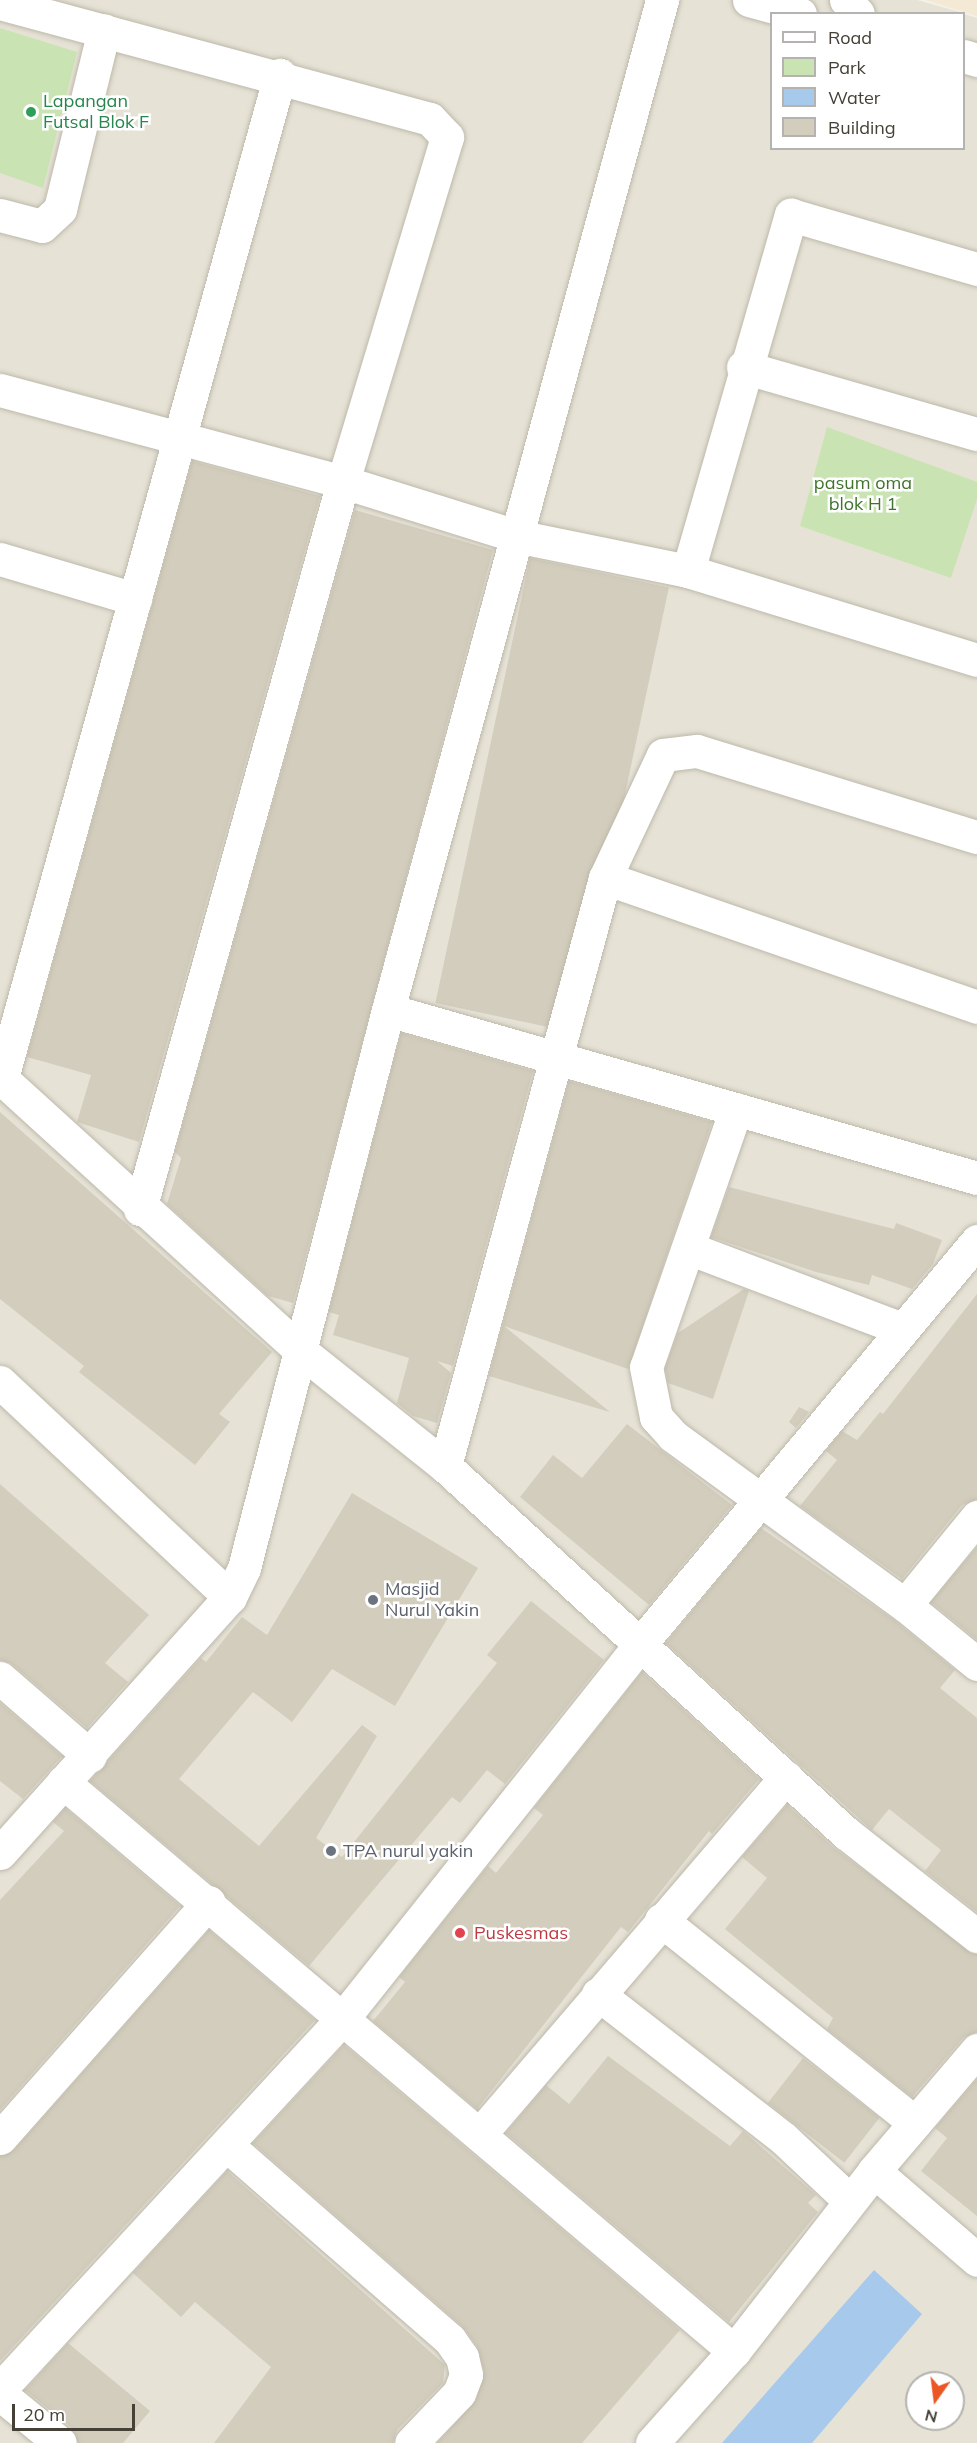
<!DOCTYPE html>
<style>
body{margin:0}
#map{position:relative;width:977px;height:2443px;overflow:hidden;background:#f2f0e7;font-family:Mulish,sans-serif}
div>[style]{position:absolute}
[style*='--x']{left:calc(var(--x)*1px);top:calc(var(--y)*1px);width:calc(var(--w)*1px);rotate:calc(var(--a)*1deg)}
.residential>*{inset:0;background:#e6e2d6}
.commercial>*{inset:0;background:#f3e9d4}
.green>*{inset:0;background:#c9e4b2}
.water>*{inset:0;background:#a7c9ec}
.building>*{inset:0;background:#d3cdbd;transform-origin:0 0}
.roads{filter:drop-shadow(0 0 2px #bdb9aa) drop-shadow(0 0 2px #bdb9aa)}
.minor>*{height:33px;margin:-16.5px;padding:0 16.5px;transform-origin:16.5px;border-radius:16.5px;background:#fff}
.dots>*{width:16px;height:16px;translate:-50% -50%;box-sizing:border-box;border:3px solid #fff;border-radius:50%}
span{translate:-50% -50%;white-space:nowrap;text-align:center;line-height:1.15;-webkit-text-stroke:5px #fff;paint-order:stroke}
.leisure-label{font-size:18px;color:#27864d}
.left{translate:0 -50%;text-align:left}
.park-label{font-size:18px;color:#41732d}
.worship-label{font-size:18px;color:#5b616d}
.health-label{font-size:18px;color:#be3a42}
.legend{position:absolute;left:770px;top:12px;width:195px;height:138px;box-sizing:border-box;background:#fff;border:2px solid #b5b3af;margin:0;padding:8px 10px;list-style:none;font-size:18px;color:#454137}
.legend li{display:flex;align-items:center;gap:12px;height:30px}
.legend b{width:30px;border:2px solid #b5b3af}
.north{position:absolute;left:905px;top:2371px;width:60px;height:60px;box-sizing:border-box;background:#fff;border:2px solid #b5b3af;border-radius:50%;rotate:194deg;font-size:16px;font-weight:700;line-height:24px;text-align:center;color:#454137}
.north::after{content:'';display:block;margin:auto;width:21px;height:27px;background:#ec5624;clip-path:polygon(50% 0,100% 100%,50% 72%,0 100%)}
.scale{position:absolute;left:12px;top:2404px;width:123px;height:27px;box-sizing:border-box;border:3px solid #454137;border-top:0;padding-left:8px;font-size:18px;line-height:21px;white-space:nowrap;color:#454137;-webkit-text-stroke:4px #fff;paint-order:stroke}
</style>
<div id="map">
<div class="residential">
<i style="clip-path:polygon(evenodd,0 0,917px 0,963px 13px,772px 14px,772px 148px,964px 148px,964px 14px,977px 18px,977px 2443px,0 2443px,0 0,917px 2383px,953px 2383px,953px 2419px,917px 2419px,917px 2383px)"></i>
</div>
<div class="commercial">
<i style="clip-path:polygon(926px 0,977px 0,977px 16px)"></i>
</div>
<div class="green">
<i style="clip-path:polygon(0 28px,77px 52px,43px 188px,0 173px)"></i>
<i style="clip-path:polygon(827px 427px,977px 482px,977px 499px,951px 578px,800px 526px)"></i>
</div>
<div class="water">
<i style="clip-path:polygon(874px 2270px,922px 2314px,812px 2443px,722px 2443px)"></i>
</div>
<div class="building">
<i style="clip-path:polygon(192px 461px,320px 496px,139px 1142px,77px 1122px,91px 1075px,27px 1057px)"></i>
<i style="clip-path:polygon(355px 510px,493px 550px,293px 1303px,268px 1296px,167px 1204px,181px 1158px,175px 1152px)"></i>
<i style="left:530px;top:558px;width:142px;height:455px;rotate:12deg"></i>
<i style="clip-path:polygon(401px 1033px,533px 1071px,453px 1366px,437px 1361px,451px 1373px,437px 1423px,413px 1416px,397px 1403px,409px 1358px,333px 1335px,339px 1315px,329px 1312px)"></i>
<i style="clip-path:polygon(569px 1081px,712px 1122px,628px 1369px,504px 1326px,610px 1412px,489px 1376px)"></i>
<i style="clip-path:polygon(0 1112px,272px 1352px,219px 1414px,230px 1422px,195px 1465px,79px 1372px,84px 1366px,0 1299px)"></i>
<i style="clip-path:polygon(729px 1187px,894px 1229px,896px 1223px,942px 1240px,933px 1264px,912px 1289px,872px 1275px,869px 1285px,816px 1272px,711px 1237px)"></i>
<i style="clip-path:polygon(744px 1289px,749px 1291px,713px 1399px,668px 1383px,665px 1368px,678px 1333px)"></i>
<i style="clip-path:polygon(977px 1294px,977px 1499px,962px 1505px,902px 1579px,800px 1506px,837px 1460px,826px 1451px,842px 1431px,857px 1440px,880px 1412px,883px 1414px)"></i>
<i style="clip-path:polygon(799px 1407px,809px 1412px,796px 1428px,789px 1422px)"></i>
<i style="clip-path:polygon(627px 1424px,732px 1505px,649px 1605px,520px 1497px,553px 1455px,582px 1478px)"></i>
<i style="clip-path:polygon(0 1484px,149px 1615px,105px 1663px,128px 1682px,87px 1728px,12px 1664px,0 1660px)"></i>
<i style="clip-path:polygon(352px 1493px,478px 1568px,395px 1706px,332px 1669px,292px 1722px,253px 1692px,179px 1779px,259px 1846px,362px 1725px,377px 1736px,316px 1838px,342px 1857px,497px 1663px,487px 1655px,531px 1601px,604px 1660px,505px 1784px,487px 1770px,460px 1803px,452px 1797px,309px 1966px,90px 1781px,201px 1658px,206px 1662px,242px 1617px,267px 1635px)"></i>
<i style="clip-path:polygon(761px 1528px,894px 1620px,955px 1670px,940px 1688px,977px 1718px,977px 1912px,925px 1871px,941px 1850px,889px 1809px,872px 1830px,666px 1643px)"></i>
<i style="clip-path:polygon(977px 1547px,977px 1640px,931px 1602px)"></i>
<i style="clip-path:polygon(642px 1672px,759px 1779px,712px 1834px,709px 1831px,628px 1932px,621px 1927px,477px 2109px,373px 2021px,405px 1982px,399px 1977px,488px 1866px,496px 1873px,543px 1815px,534px 1808px)"></i>
<i style="clip-path:polygon(0 1703px,62px 1756px,23px 1799px,0 1781px)"></i>
<i style="clip-path:polygon(787px 1805px,834px 1848px,977px 1954px,977px 2032px,963px 2038px,912px 2097px,827px 2029px,833px 2018px,725px 1929px,767px 1878px,742px 1857px)"></i>
<i style="clip-path:polygon(65px 1808px,180px 1906px,0 2110px,0 1900px,64px 1831px,53px 1822px)"></i>
<i style="clip-path:polygon(209px 1930px,315px 2020px,0 2361px,0 2156px,14px 2150px)"></i>
<i style="clip-path:polygon(344px 2045px,680px 2330px,582px 2443px,437px 2443px,476px 2400px,484px 2372px,477px 2346px,462px 2326px,253px 2143px)"></i>
<i style="clip-path:polygon(608px 2056px,730px 2146px,743px 2131px,816px 2195px,808px 2203px,818px 2212px,729px 2322px,506px 2133px,546px 2085px,569px 2104px)"></i>
<i style="left:803px;top:2058px;width:97px;height:57px;rotate:38deg"></i>
<i style="clip-path:polygon(977px 2079px,977px 2216px,921px 2171px,947px 2138px,935px 2128px)"></i>
<i style="clip-path:polygon(227px 2171px,445px 2365px,443px 2383px,397px 2430px,393px 2443px,214px 2443px,271px 2367px,195px 2302px,181px 2317px,133px 2273px)"></i>
<i style="clip-path:polygon(68px 2343px,150px 2411px,123px 2443px,78px 2443px,72px 2428px,25px 2390px)"></i>
</div>
<div class="roads">
<div class="minor">
<i style="--x:749;--y:0;--w:53;--a:15.4"></i>
<i style="--x:846;--y:0;--w:18;--a:49"></i>
<i style="--x:0;--y:3;--w:445;--a:15.1"></i>
<i style="--x:430;--y:119;--w:25;--a:47"></i>
<i style="--x:447;--y:137;--w:360;--a:106.8"></i>
<i style="--x:343;--y:482;--w:755;--a:105.6"></i>
<i style="--x:964;--y:56;--w:14;--a:17"></i>
<i style="--x:0;--y:215;--w:43;--a:14.7"></i>
<i style="--x:42;--y:226;--w:25;--a:-43"></i>
<i style="--x:60;--y:209;--w:184;--a:-76.2"></i>
<i style="--x:743;--y:367;--w:243;--a:16"></i>
<i style="--x:0;--y:390;--w:355;--a:15"></i>
<i style="--x:343;--y:482;--w:181;--a:17.3"></i>
<i style="--x:516;--y:536;--w:176;--a:11.5"></i>
<i style="--x:688;--y:571;--w:302;--a:17.1"></i>
<i style="--x:0;--y:559;--w:141;--a:16.5"></i>
<i style="--x:688;--y:571;--w:371;--a:-73.9"></i>
<i style="--x:791;--y:215;--w:194;--a:16.2"></i>
<i style="--x:605;--y:878;--w:394;--a:19.1"></i>
<i style="--x:388;--y:1010;--w:612;--a:15.92"></i>
<i style="--x:0;--y:1077;--w:408;--a:42.3"></i>
<i style="--x:302;--y:1352;--w:183;--a:38.6"></i>
<i style="--x:445;--y:1466;--w:544;--a:42.47"></i>
<i style="--x:846;--y:1833;--w:167;--a:38.2"></i>
<i style="--x:2;--y:1078;--w:1041;--a:-74.51"></i>
<i style="--x:736;--y:1109;--w:273;--a:109.2"></i>
<i style="--x:646;--y:1367;--w:51;--a:78.7"></i>
<i style="--x:656;--y:1417;--w:25;--a:48"></i>
<i style="--x:673;--y:1436;--w:287;--a:36.1"></i>
<i style="--x:905;--y:1605;--w:93;--a:39.3"></i>
<i style="--x:688;--y:1248;--w:227;--a:20.7"></i>
<i style="--x:0;--y:1382;--w:315;--a:43.1"></i>
<i style="--x:445;--y:1466;--w:609;--a:-74.78"></i>
<i style="--x:605;--y:878;--w:136;--a:-64.8"></i>
<i style="--x:663;--y:755;--w:34;--a:-7"></i>
<i style="--x:697;--y:751;--w:293;--a:17.1"></i>
<i style="--x:905;--y:1605;--w:114;--a:-50.7"></i>
<i style="--x:0;--y:1678;--w:119;--a:40.9"></i>
<i style="--x:63;--y:1782;--w:880;--a:40.3"></i>
<i style="--x:0;--y:1853;--w:344;--a:-48.1"></i>
<i style="--x:230;--y:1597;--w:32;--a:-64"></i>
<i style="--x:244;--y:1568;--w:576;--a:-75.53"></i>
<i style="--x:388;--y:1010;--w:1047;--a:-74.82"></i>
<i style="--x:661;--y:1920;--w:325;--a:38.6"></i>
<i style="--x:598;--y:1994;--w:234;--a:37.9"></i>
<i style="--x:783;--y:2138;--w:92;--a:43.2"></i>
<i style="--x:480;--y:2134;--w:470;--a:-49.4"></i>
<i style="--x:0;--y:2138;--w:315;--a:-48.5"></i>
<i style="--x:229;--y:2147;--w:293;--a:41.1"></i>
<i style="--x:450;--y:2340;--w:21;--a:55"></i>
<i style="--x:462;--y:2357;--w:18;--a:77"></i>
<i style="--x:466;--y:2375;--w:19;--a:111"></i>
<i style="--x:459;--y:2393;--w:69;--a:133.8"></i>
<i style="--x:874;--y:2171;--w:136;--a:40.8"></i>
<i style="--x:0;--y:2389;--w:505;--a:-47.25"></i>
<i style="--x:343;--y:2018;--w:479;--a:-51.5"></i>
<i style="--x:641;--y:1643;--w:524;--a:-50.11"></i>
<i style="--x:0;--y:2394;--w:77;--a:39.2"></i>
<i style="--x:652;--y:2443;--w:123;--a:-48.3"></i>
<i style="--x:734;--y:2351;--w:228;--a:-52.1"></i>
<i style="--x:874;--y:2171;--w:159;--a:-49.6"></i>
</div>
</div>
<div class="dots">
<i style="left:31px;top:112px;background:#2e9e5b"></i>
<i style="left:373px;top:1600px;background:#6b7280"></i>
<i style="left:331px;top:1851px;background:#6b7280"></i>
<i style="left:460px;top:1933px;background:#e0444e"></i>
</div>
<div class="leisure-label">
<span class="left" style="left:43px;top:112px">Lapangan<br>Futsal Blok F</span>
</div>
<div class="park-label">
<span style="left:863px;top:494px">pasum oma<br>blok H 1</span>
</div>
<div class="worship-label">
<span class="left" style="left:385px;top:1600px">Masjid<br>Nurul Yakin</span>
<span class="left" style="left:343px;top:1851px">TPA nurul yakin</span>
</div>
<div class="health-label">
<span class="left" style="left:474px;top:1933px">Puskesmas</span>
</div>
<ul class="legend">
<li><b style="height:8px;background:#fff"></b>Road</li>
<li><b style="height:16px;background:#c9e4b2"></b>Park</li>
<li><b style="height:16px;background:#a7c9ec"></b>Water</li>
<li><b style="height:16px;background:#d3cdbd"></b>Building</li>
</ul>
<div class="north">N</div>
<div class="scale">20 m</div>
</div>
